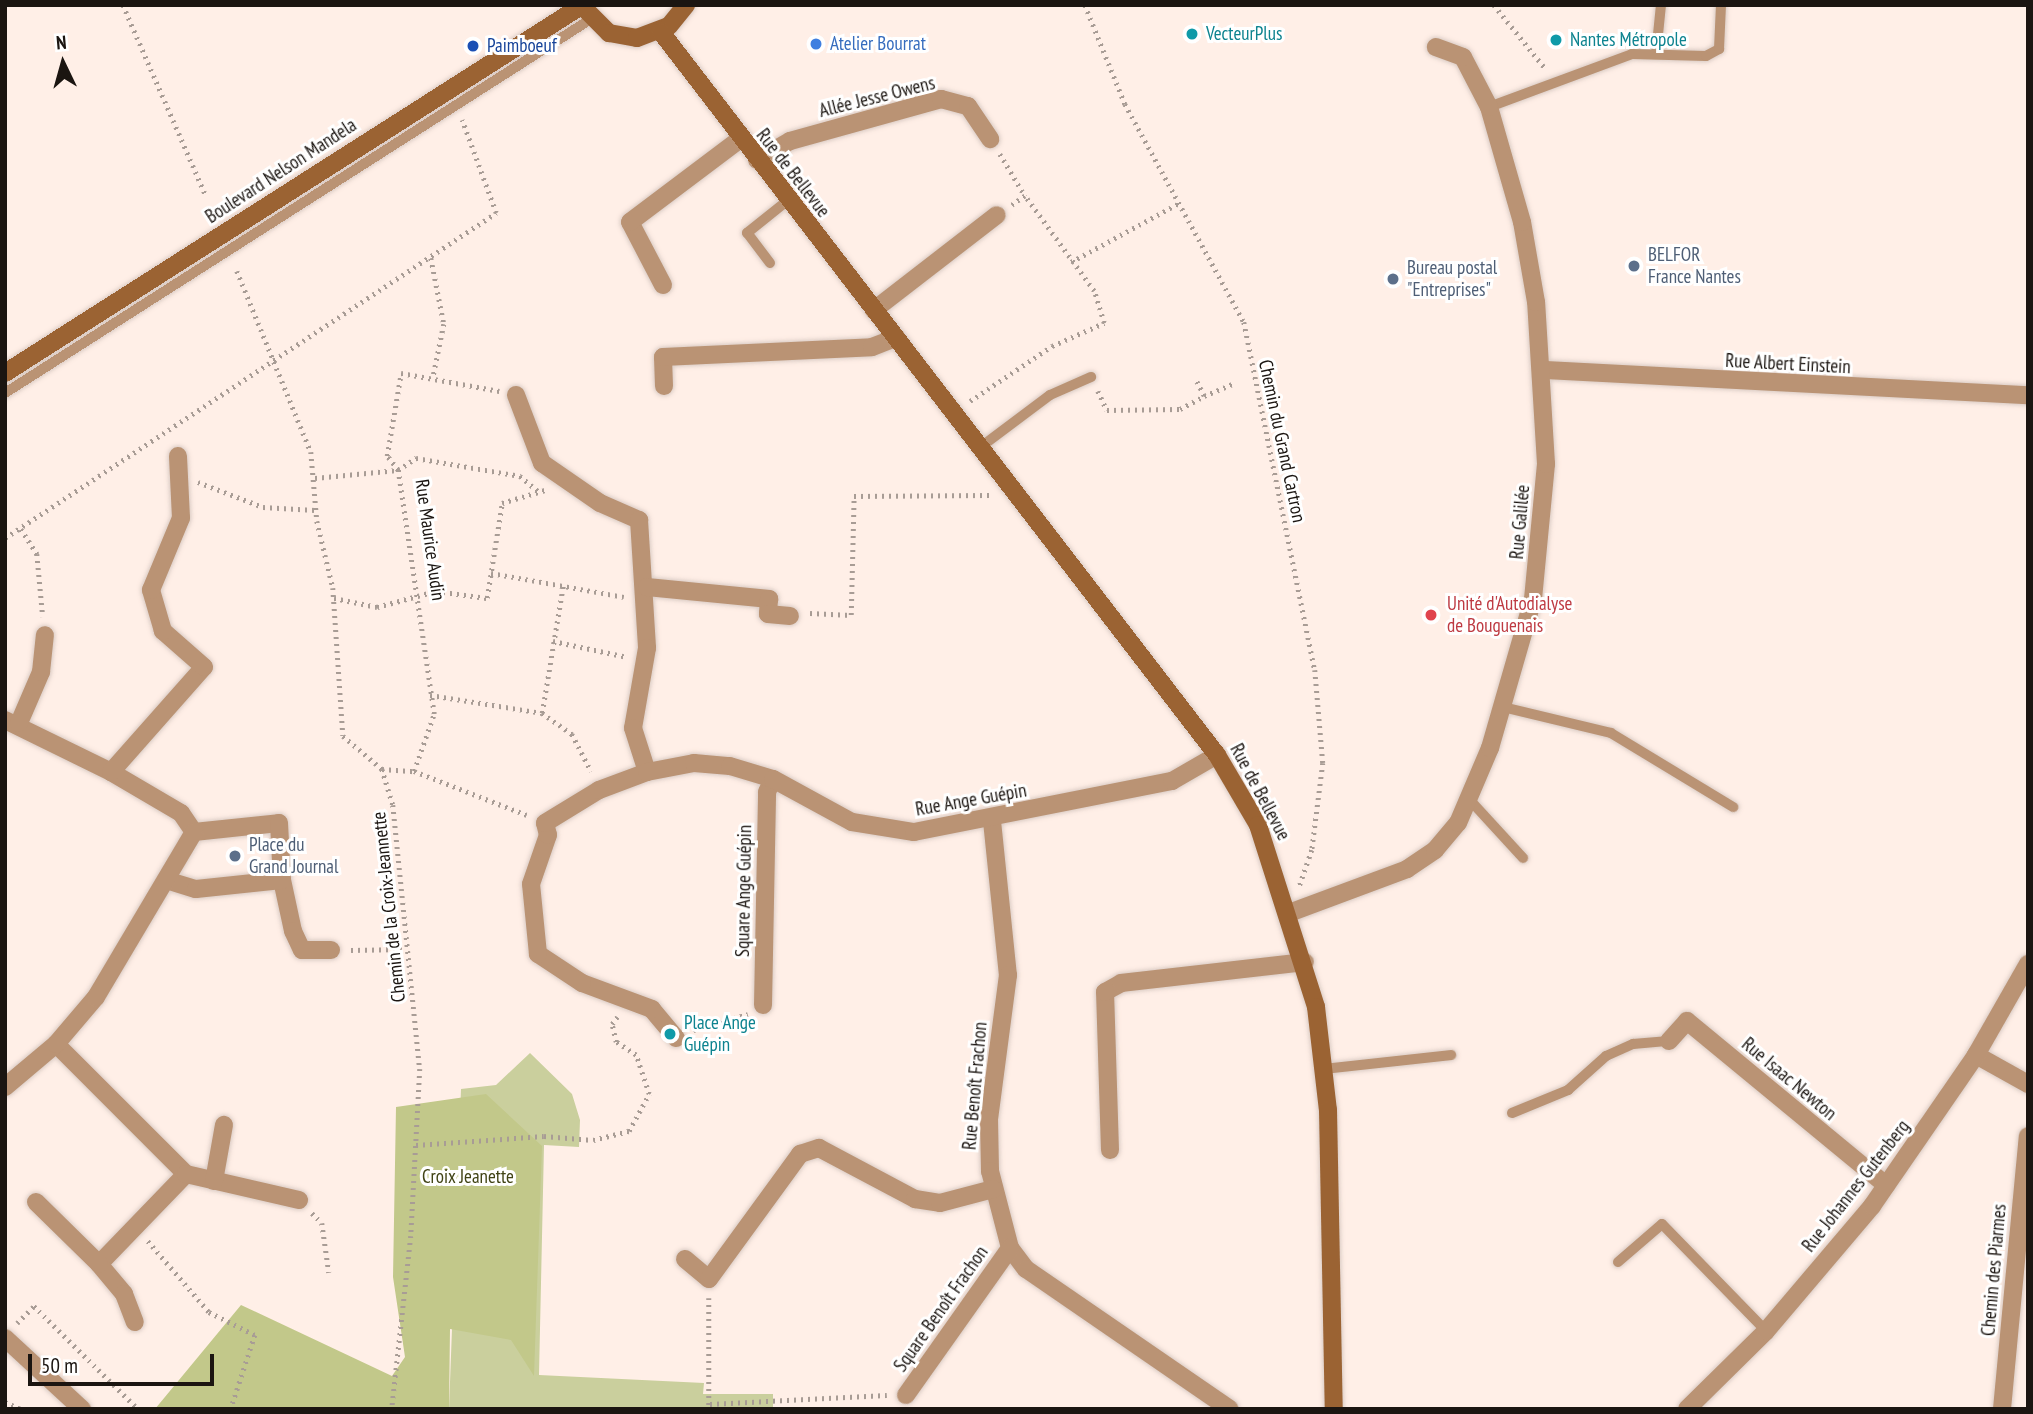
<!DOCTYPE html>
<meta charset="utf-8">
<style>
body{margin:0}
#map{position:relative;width:2033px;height:1414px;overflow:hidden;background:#ffefe7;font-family:"PT Sans Narrow",sans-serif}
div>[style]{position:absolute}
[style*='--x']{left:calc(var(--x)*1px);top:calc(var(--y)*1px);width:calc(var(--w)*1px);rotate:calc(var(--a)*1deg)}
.green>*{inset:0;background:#cacf9d}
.forest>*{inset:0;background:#c2c88a}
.path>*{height:4.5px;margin-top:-2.25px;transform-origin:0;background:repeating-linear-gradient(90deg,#a89c95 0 2px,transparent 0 7px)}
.roads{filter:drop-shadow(0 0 2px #dbccc5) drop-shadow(0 0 2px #dbccc5)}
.lane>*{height:10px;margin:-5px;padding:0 5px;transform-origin:5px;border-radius:5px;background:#ba9374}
.street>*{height:18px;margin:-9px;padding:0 9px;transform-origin:9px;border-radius:9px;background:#ba9374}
.secondary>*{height:18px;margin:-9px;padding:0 9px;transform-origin:9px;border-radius:9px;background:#9b6333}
.dots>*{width:19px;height:19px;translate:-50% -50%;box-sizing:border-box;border:4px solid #fff;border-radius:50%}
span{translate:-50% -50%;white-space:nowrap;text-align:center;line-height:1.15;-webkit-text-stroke:6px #fff;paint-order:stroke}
.culture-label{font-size:19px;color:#0d838f}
.left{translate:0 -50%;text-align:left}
.shop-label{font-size:19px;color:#366cbe}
.transit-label{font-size:19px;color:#164399}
.street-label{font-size:19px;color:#1b1511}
.service-label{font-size:19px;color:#4e5e75}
.health-label{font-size:19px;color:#be3a42}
.park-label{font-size:19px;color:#404314}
.frame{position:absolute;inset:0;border:7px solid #1b1511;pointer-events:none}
.north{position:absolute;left:28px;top:28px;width:70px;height:70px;-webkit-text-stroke:5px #fff;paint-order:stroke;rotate:355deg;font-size:19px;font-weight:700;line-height:28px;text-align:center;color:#1b1511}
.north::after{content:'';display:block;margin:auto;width:24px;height:32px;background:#1b1511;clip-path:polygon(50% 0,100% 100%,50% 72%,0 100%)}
.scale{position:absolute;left:28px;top:1354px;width:186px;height:32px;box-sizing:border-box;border:4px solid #1b1511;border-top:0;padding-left:9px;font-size:21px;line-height:24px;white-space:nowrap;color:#1b1511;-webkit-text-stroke:5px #fff;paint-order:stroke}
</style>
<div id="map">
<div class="green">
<i style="clip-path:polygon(530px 1053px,572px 1094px,580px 1120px,579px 1147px,544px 1145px,539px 1375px,704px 1383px,703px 1394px,773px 1394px,773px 1409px,449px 1409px,461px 1089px,496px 1085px)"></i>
</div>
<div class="forest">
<i style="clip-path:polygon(486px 1094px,542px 1146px,534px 1376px,511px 1340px,450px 1329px,449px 1409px,155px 1409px,241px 1305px,392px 1376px,405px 1357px,393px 1277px,396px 1107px)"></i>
</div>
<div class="path">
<i style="--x:123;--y:5;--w:208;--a:66.5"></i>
<i style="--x:1085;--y:5;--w:107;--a:68"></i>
<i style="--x:1125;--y:104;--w:248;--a:61.4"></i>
<i style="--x:1244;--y:322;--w:355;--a:78.5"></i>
<i style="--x:1315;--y:670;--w:93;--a:85.1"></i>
<i style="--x:1323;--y:763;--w:88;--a:97.2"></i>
<i style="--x:1312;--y:850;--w:39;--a:109"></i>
<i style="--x:1494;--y:5;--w:81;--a:51"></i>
<i style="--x:1000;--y:154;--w:49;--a:59.2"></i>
<i style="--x:1025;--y:196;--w:16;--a:145"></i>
<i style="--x:431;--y:258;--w:67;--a:78.9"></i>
<i style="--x:444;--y:324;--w:55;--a:101.5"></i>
<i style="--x:1071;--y:262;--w:123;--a:-28.6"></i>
<i style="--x:237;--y:271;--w:196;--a:67.8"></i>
<i style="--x:311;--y:452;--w:69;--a:85"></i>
<i style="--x:317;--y:521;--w:69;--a:76.6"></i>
<i style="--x:333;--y:588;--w:148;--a:86.1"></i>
<i style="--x:343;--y:736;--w:51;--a:40.2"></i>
<i style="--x:382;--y:769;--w:38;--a:73"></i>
<i style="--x:393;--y:805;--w:265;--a:84.2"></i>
<i style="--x:420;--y:1069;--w:167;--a:93.1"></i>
<i style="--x:411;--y:1236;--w:174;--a:96.3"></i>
<i style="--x:1098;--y:391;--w:21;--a:65"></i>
<i style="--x:1107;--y:410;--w:73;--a:-0.8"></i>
<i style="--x:1180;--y:409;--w:27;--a:-28"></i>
<i style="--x:1204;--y:396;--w:18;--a:-117"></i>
<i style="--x:1204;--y:396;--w:33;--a:-23"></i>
<i style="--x:970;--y:401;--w:99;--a:-33.9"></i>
<i style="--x:1052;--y:346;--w:57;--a:-23.9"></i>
<i style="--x:1104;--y:323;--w:34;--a:-107"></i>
<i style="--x:1094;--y:291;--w:117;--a:-126"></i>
<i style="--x:315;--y:478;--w:83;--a:-5.5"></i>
<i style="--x:398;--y:470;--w:22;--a:-34"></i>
<i style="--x:416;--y:458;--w:106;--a:9.8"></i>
<i style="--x:520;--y:476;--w:25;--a:40"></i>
<i style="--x:198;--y:482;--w:70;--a:21"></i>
<i style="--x:263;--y:507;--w:52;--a:3.3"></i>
<i style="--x:21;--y:529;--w:30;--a:57"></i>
<i style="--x:37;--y:554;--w:63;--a:84.6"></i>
<i style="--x:5;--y:538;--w:589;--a:-33.5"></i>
<i style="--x:496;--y:213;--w:99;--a:-110.1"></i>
<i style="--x:491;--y:573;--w:135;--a:10.2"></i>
<i style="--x:334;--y:598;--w:44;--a:11.8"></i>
<i style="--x:377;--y:607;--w:61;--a:-15.2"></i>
<i style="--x:436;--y:591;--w:51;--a:7.8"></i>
<i style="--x:487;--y:598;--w:96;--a:-81"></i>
<i style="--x:502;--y:503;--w:45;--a:-16.8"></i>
<i style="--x:810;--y:613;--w:41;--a:2.8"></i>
<i style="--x:851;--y:615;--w:119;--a:-88.6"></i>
<i style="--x:854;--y:496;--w:136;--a:-0.4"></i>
<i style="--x:553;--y:641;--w:76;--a:12.2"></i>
<i style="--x:430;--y:695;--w:113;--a:9.1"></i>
<i style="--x:542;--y:713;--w:37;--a:35"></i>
<i style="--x:572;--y:734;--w:42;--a:62.8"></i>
<i style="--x:542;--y:713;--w:129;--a:-80.6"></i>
<i style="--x:382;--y:769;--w:32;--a:4"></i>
<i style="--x:414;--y:771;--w:121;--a:21.3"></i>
<i style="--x:414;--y:771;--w:60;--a:-70.7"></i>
<i style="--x:434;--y:714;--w:247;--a:-98.4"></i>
<i style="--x:398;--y:470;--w:18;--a:-128"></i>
<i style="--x:387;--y:456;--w:84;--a:-80.4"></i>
<i style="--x:401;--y:373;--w:100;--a:10.4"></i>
<i style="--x:351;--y:950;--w:55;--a:-1"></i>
<i style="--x:693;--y:1030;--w:57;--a:-16.2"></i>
<i style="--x:416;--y:1145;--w:128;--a:-4"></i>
<i style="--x:544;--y:1136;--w:49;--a:4.7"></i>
<i style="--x:593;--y:1140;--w:37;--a:-14"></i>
<i style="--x:629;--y:1131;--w:42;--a:-61.6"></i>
<i style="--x:649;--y:1094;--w:41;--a:-108.4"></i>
<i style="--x:636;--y:1055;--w:24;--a:-147"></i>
<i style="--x:616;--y:1042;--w:18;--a:-103"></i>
<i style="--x:612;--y:1024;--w:9;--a:-54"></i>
<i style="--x:312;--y:1213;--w:14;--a:45"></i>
<i style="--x:322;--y:1223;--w:50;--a:82"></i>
<i style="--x:148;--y:1241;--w:94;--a:49.3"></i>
<i style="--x:209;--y:1312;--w:51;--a:26.6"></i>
<i style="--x:255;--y:1335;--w:78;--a:108"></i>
<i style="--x:709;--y:1298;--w:111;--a:90"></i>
<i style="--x:17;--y:1323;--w:24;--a:-45"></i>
<i style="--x:34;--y:1306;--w:146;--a:44.7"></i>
<i style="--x:5;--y:1402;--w:17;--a:24"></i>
<i style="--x:710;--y:1404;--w:177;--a:-2.9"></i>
</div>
<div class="roads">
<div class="lane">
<i style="--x:1656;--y:54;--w:49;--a:-84.2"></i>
<i style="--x:1489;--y:107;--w:153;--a:-20.3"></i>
<i style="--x:1632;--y:54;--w:74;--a:1.5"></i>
<i style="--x:1706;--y:56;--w:15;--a:-28"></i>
<i style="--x:1719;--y:49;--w:44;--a:-87.4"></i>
<i style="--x:770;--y:263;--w:38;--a:-127"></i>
<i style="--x:747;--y:233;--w:51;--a:-38.7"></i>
<i style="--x:5;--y:393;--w:695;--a:-32.55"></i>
<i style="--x:978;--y:449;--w:90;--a:-36.9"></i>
<i style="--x:1050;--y:395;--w:45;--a:-23.7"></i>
<i style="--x:1503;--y:707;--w:111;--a:13.5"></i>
<i style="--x:1611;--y:733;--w:143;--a:31.2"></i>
<i style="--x:1469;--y:799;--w:80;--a:47.5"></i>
<i style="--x:1324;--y:1069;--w:128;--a:-6.3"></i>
<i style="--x:1512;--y:1113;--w:61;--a:-22.3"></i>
<i style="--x:1568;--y:1090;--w:51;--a:-41.8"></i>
<i style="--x:1606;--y:1056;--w:30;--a:-24"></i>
<i style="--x:1633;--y:1044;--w:36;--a:-5"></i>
<i style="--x:1618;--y:1262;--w:58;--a:-40.8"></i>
<i style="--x:1662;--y:1224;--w:149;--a:45.8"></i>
</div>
<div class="street">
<i style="--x:757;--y:160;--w:38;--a:-30"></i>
<i style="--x:790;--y:141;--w:157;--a:-15.5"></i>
<i style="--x:941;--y:99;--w:28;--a:15"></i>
<i style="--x:968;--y:106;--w:40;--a:56"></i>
<i style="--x:663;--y:285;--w:71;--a:-117.6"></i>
<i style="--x:630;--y:222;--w:138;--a:-37"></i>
<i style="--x:874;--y:310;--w:155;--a:-37.7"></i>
<i style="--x:1545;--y:370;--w:484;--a:3"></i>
<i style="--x:664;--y:386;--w:29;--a:-92"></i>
<i style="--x:663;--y:357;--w:209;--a:-2.7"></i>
<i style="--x:872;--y:347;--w:26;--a:-21"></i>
<i style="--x:516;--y:395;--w:73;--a:69.1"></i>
<i style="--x:542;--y:463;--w:70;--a:34.6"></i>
<i style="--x:600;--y:503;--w:43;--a:23.6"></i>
<i style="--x:639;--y:520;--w:128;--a:86.4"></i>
<i style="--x:647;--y:648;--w:81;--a:99.9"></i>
<i style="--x:633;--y:728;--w:46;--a:72.3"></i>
<i style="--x:647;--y:587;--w:123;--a:5.6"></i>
<i style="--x:769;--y:599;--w:15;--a:94"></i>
<i style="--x:768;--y:614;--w:22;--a:5"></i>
<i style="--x:5;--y:720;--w:118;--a:26.1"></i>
<i style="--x:111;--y:772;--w:81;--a:30.4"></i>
<i style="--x:181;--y:813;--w:23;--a:56"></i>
<i style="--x:19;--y:723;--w:56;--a:-66.7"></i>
<i style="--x:41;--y:672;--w:37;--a:-84"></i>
<i style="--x:111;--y:772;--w:140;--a:-48.5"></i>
<i style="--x:204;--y:667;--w:55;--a:-138.7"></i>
<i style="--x:163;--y:631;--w:43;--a:-106.3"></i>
<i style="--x:151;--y:590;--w:78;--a:-67.4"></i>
<i style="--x:181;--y:518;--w:62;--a:-92.8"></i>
<i style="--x:992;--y:821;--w:155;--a:84.1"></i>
<i style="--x:1008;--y:975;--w:145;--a:97.5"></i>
<i style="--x:989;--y:1119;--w:52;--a:88.9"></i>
<i style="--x:990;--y:1171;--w:80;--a:75.4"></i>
<i style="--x:1010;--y:1248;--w:26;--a:53"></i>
<i style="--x:1026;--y:1269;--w:247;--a:34.5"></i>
<i style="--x:194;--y:832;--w:85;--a:-6"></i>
<i style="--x:279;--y:823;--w:57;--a:87"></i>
<i style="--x:282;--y:880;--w:52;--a:77.8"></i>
<i style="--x:293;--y:931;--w:21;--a:65"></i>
<i style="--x:302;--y:950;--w:29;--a:0"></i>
<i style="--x:166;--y:880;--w:31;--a:17"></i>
<i style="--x:196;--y:889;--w:86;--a:-6"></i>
<i style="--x:1289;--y:913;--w:126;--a:-20.4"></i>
<i style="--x:1407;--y:869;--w:34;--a:-34"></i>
<i style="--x:1435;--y:850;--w:35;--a:-50"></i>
<i style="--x:1458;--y:823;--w:82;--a:-66.9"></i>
<i style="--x:1490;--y:748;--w:155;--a:-73.9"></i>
<i style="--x:1533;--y:599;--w:136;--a:-84.5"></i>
<i style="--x:1546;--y:464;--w:162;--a:-93.5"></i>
<i style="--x:1536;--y:302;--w:81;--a:-99.9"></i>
<i style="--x:1522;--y:222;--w:120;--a:-106"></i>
<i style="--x:1489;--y:107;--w:56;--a:-117.5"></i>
<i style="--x:1463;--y:57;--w:29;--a:-160"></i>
<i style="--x:763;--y:1005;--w:213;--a:-88.9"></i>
<i style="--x:767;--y:792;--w:14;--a:-65"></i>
<i style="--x:676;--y:1038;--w:38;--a:-130"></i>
<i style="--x:652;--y:1009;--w:75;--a:-159.6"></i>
<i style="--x:582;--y:983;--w:53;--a:-146.6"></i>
<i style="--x:538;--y:954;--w:70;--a:-95.7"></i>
<i style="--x:531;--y:884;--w:52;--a:-70.9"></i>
<i style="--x:548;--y:835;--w:12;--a:-104"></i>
<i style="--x:545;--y:823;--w:63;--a:-31.4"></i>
<i style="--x:599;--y:790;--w:51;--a:-20.6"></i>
<i style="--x:647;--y:772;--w:48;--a:-10.8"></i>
<i style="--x:694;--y:763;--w:36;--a:5"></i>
<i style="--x:730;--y:766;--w:45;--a:16.8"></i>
<i style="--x:773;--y:779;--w:90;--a:28.6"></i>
<i style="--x:852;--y:822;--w:63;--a:9.2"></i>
<i style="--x:914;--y:832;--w:263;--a:-11.2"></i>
<i style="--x:1172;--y:781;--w:52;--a:-30"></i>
<i style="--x:1669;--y:1041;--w:27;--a:-48"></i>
<i style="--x:1687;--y:1021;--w:258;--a:39.5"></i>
<i style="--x:56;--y:1044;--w:184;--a:45"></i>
<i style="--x:186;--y:1174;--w:125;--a:134"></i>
<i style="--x:99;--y:1264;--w:39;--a:50"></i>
<i style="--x:124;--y:1294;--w:30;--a:69"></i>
<i style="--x:1976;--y:1055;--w:60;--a:29.1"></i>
<i style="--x:5;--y:1087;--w:67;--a:-40.1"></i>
<i style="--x:56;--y:1044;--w:62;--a:-49.6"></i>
<i style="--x:96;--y:997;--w:192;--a:-59.3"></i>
<i style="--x:1110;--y:1150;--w:158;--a:-91.8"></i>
<i style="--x:1105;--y:992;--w:18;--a:-29"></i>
<i style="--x:1121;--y:983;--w:185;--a:-6.5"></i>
<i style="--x:186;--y:1174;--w:116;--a:13"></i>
<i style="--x:214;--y:1181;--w:57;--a:-79.9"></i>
<i style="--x:36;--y:1202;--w:88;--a:44.5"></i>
<i style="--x:685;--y:1259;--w:31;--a:40"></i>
<i style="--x:709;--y:1279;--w:155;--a:-53.9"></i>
<i style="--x:800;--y:1154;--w:20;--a:-18"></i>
<i style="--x:819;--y:1148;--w:109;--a:28"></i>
<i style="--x:915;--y:1199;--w:25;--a:9"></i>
<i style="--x:940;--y:1203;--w:55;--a:-14.8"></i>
<i style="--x:5;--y:1338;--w:105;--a:42.7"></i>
<i style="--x:906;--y:1395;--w:180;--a:-54.7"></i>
<i style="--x:1687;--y:1409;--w:111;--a:-44.6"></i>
<i style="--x:1766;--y:1331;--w:164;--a:-49.7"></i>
<i style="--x:1872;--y:1206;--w:183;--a:-55.4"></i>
<i style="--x:1976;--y:1055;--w:105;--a:-60.3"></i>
<i style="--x:2002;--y:1409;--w:274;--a:-84.6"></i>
</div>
<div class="secondary">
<i style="--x:581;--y:5;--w:40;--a:45"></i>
<i style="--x:609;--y:33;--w:28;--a:10"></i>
<i style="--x:637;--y:38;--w:34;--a:-21"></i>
<i style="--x:669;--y:26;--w:27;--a:-51"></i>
<i style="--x:661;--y:32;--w:912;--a:52.44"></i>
<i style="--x:1217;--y:755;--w:81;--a:59.6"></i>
<i style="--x:1258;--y:825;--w:191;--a:72.3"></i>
<i style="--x:1316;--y:1007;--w:104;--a:83.4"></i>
<i style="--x:1328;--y:1110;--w:299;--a:88.9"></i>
<i style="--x:5;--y:373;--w:683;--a:-32.5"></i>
</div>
</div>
<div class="dots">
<i style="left:1192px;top:34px;background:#0f9aa8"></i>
<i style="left:1556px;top:40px;background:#0f9aa8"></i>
<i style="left:816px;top:44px;background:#3f7fe0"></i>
<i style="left:473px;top:46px;background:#1a4fb4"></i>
<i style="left:1634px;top:266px;background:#5c6f8a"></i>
<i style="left:1393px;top:279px;background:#5c6f8a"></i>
<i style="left:1431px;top:615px;background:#e0444e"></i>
<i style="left:235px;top:856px;background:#5c6f8a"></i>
<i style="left:670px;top:1034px;background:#0f9aa8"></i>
</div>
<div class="culture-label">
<span class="left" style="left:1206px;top:34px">VecteurPlus</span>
<span class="left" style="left:1570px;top:40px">Nantes Métropole</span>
<span class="left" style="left:684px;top:1034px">Place Ange<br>Guépin</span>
</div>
<div class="shop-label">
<span class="left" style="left:830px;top:44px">Atelier Bourrat</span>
</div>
<div class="transit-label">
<span class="left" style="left:487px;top:46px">Paimboeuf</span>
</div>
<div class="street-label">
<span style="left:877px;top:97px;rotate:-14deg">Allée Jesse Owens</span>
<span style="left:281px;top:171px;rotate:-33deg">Boulevard Nelson Mandela</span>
<span style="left:793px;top:173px;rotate:52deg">Rue de Bellevue</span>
<span style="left:1788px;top:364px;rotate:3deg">Rue Albert Einstein</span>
<span style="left:1282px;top:441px;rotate:78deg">Chemin du Grand Cartron</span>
<span style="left:1520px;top:522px;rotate:-85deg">Rue Galilée</span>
<span style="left:430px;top:540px;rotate:82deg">Rue Maurice Audin</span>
<span style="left:1260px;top:792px;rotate:62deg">Rue de Bellevue</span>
<span style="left:971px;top:800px;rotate:-10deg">Rue Ange Guépin</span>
<span style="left:744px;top:891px;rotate:-89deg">Square Ange Guépin</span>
<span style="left:389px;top:907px;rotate:-96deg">Chemin de la Croix-Jeannette</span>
<span style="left:1789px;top:1079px;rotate:40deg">Rue Isaac Newton</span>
<span style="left:975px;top:1086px;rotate:-85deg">Rue Benoît Frachon</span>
<span style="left:1856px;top:1186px;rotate:-52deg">Rue Johannes Gutenberg</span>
<span style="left:1994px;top:1270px;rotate:-85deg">Chemin des Piarmes</span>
<span style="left:941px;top:1309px;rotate:-55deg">Square Benoît Frachon</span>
</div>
<div class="service-label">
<span class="left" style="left:1648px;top:266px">BELFOR<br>France Nantes</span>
<span class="left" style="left:1407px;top:279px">Bureau postal<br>"Entreprises"</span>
<span class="left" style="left:249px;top:856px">Place du<br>Grand Journal</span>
</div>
<div class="health-label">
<span class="left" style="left:1447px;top:615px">Unité d'Autodialyse<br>de Bouguenais</span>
</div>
<div class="park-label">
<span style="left:468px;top:1177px">Croix Jeanette</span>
</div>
<div class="frame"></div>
<div class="north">N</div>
<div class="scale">50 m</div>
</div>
